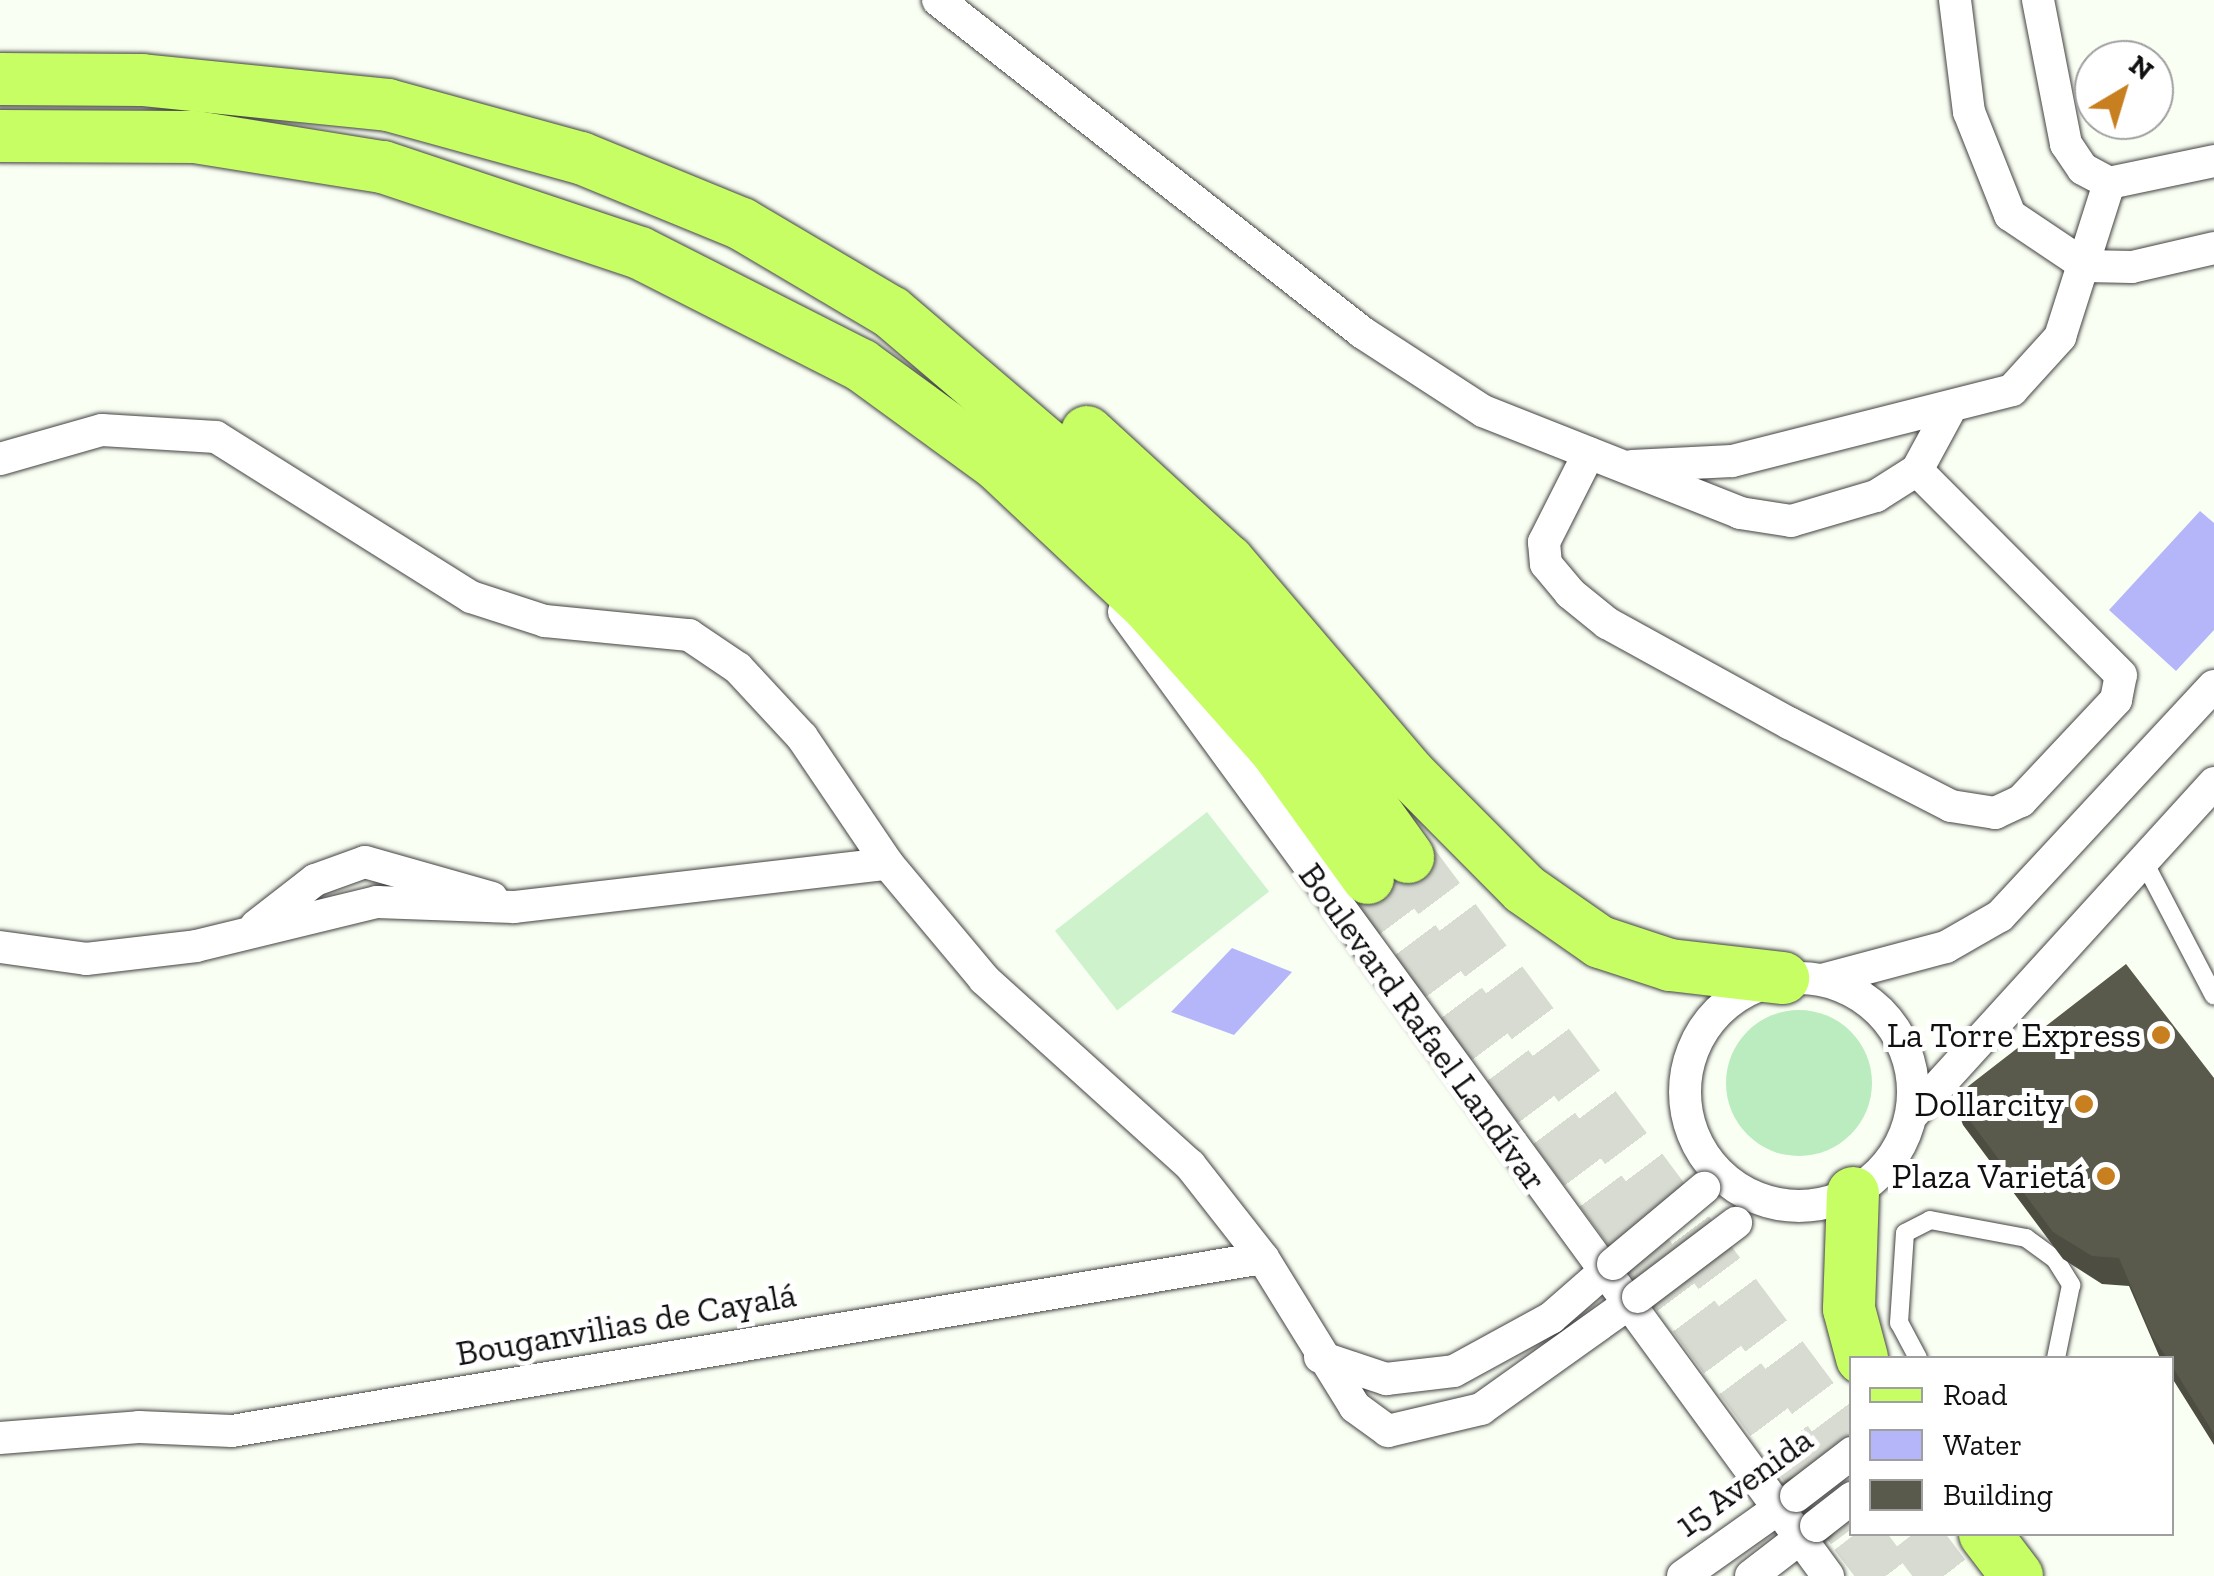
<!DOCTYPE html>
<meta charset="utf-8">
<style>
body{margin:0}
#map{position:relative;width:2214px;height:1576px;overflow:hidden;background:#fafff3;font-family:"Zilla Slab",serif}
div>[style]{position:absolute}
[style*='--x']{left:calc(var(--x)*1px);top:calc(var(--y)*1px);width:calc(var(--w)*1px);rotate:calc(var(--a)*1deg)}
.green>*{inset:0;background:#baecbf}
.round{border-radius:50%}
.pitch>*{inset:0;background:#cef3cc;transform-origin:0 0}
.water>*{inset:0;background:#b5b6f9}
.primary-tunnel>*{height:52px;margin-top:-26px;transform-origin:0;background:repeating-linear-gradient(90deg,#d7dbd1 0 52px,transparent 0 78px)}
.roads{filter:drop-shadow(0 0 2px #434343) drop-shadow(0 0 2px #434343)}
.lane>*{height:18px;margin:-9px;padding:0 9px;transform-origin:9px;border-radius:9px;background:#fff}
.street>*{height:32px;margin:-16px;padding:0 16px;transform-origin:16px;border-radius:16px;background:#fff}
.street>.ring{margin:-16px;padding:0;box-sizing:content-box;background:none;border:32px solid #fff;border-radius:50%}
.primary>*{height:52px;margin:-26px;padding:0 26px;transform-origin:26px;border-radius:26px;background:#c6fe64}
.bridges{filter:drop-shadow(0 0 2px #434343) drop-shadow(0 0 2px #434343)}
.street-bridge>*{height:32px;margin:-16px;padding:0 16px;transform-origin:16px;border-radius:16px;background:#fff}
.wall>*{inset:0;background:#4d4d41}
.building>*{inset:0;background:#5a5a4c}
.dots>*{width:28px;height:28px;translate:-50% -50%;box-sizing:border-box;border:5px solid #fff;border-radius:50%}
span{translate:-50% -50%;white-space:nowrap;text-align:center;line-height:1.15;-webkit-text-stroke:10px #fff;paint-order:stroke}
.street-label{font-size:35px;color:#101010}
.poi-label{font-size:35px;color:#101010}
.right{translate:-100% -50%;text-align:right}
.legend{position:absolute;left:1849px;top:1356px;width:325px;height:180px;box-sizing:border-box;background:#fff;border:2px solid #9f9f9f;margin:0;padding:12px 18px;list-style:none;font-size:30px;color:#101010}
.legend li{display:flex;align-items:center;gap:20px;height:50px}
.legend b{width:50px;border:2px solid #9f9f9f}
.north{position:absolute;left:2074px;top:40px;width:100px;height:100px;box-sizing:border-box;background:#fff;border:2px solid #9f9f9f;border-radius:50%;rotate:38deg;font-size:28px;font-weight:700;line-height:40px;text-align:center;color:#101010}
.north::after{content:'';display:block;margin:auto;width:35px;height:45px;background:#c87f20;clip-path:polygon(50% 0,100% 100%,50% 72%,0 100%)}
</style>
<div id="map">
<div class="green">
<i class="round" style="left:1726px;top:1010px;width:146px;height:146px"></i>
</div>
<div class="pitch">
<i style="left:1207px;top:812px;width:101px;height:193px;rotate:52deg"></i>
</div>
<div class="water">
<i style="clip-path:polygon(2200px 511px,2214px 523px,2214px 630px,2176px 671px,2109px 610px)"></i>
<i style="clip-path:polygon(1232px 948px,1292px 972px,1234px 1035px,1171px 1012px)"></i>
</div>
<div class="primary-tunnel">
<i style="--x:1408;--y:857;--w:742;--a:53.22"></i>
<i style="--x:1368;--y:878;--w:811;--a:53.37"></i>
<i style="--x:1855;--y:1534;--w:53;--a:52.7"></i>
<i style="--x:1913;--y:1534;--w:53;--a:52.7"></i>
</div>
<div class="roads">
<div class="lane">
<i style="--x:2143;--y:860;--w:153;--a:62.4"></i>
<i style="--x:1918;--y:1358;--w:40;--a:-118"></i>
<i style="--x:1899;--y:1323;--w:90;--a:-86.2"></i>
<i style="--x:1905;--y:1233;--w:28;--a:-27"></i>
<i style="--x:1930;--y:1220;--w:98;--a:10.6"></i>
<i style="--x:2026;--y:1238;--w:36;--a:36"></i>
<i style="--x:2055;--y:1259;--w:31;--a:58"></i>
<i style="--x:2071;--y:1285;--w:75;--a:101.6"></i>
</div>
<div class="street">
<i style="--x:938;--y:0;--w:540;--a:38.08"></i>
<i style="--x:1363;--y:333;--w:143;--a:33"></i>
<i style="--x:1483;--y:411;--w:277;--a:21.6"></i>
<i style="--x:1740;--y:513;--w:52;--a:8.9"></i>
<i style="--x:1791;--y:521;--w:89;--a:-16.4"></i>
<i style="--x:1876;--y:496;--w:49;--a:-32.4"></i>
<i style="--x:1917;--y:470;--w:65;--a:-61.5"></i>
<i style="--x:1955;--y:0;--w:113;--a:82.9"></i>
<i style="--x:1969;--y:112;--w:111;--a:68.3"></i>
<i style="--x:2010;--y:215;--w:92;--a:33.9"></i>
<i style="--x:2086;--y:266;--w:46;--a:1.2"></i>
<i style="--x:2132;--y:267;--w:84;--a:-13"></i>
<i style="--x:2038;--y:0;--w:147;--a:79"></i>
<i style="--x:2066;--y:144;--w:30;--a:56"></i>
<i style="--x:2083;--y:169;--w:30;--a:28"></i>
<i style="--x:2109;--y:183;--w:107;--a:-11.8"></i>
<i style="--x:1589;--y:453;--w:100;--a:116.8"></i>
<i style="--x:1544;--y:542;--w:22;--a:85"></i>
<i style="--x:1546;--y:564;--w:38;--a:50"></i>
<i style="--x:1570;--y:593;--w:48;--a:39"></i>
<i style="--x:1607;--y:623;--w:208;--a:28.8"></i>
<i style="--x:1789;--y:723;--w:182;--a:27.1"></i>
<i style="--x:1951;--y:806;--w:45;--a:9"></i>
<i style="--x:1995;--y:813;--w:29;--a:-25"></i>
<i style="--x:2021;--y:801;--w:139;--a:-46.8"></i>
<i style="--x:2116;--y:700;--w:25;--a:-79"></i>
<i style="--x:2121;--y:675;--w:289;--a:-134.9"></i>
<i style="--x:0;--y:459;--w:106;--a:-15.9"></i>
<i style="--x:102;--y:430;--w:114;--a:3.5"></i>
<i style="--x:216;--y:437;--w:301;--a:32.1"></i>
<i style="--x:471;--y:597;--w:78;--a:18"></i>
<i style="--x:545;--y:621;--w:145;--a:5.6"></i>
<i style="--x:689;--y:635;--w:59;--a:34"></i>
<i style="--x:738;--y:668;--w:94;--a:47.2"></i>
<i style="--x:802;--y:737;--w:153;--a:55.9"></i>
<i style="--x:888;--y:864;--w:150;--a:50.1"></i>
<i style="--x:984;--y:979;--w:278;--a:42.1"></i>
<i style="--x:1190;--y:1165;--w:118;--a:51.9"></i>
<i style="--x:1263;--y:1258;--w:175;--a:58.3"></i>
<i style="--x:1355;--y:1407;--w:41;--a:36"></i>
<i style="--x:1388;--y:1431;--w:96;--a:-13.3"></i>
<i style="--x:1481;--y:1409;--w:193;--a:-35.5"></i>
<i style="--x:1632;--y:466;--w:100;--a:-2.9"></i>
<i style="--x:1732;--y:461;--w:289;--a:-14.2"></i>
<i style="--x:2012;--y:390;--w:72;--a:-47.8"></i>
<i style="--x:2060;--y:337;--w:162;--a:-72.3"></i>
<i style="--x:1124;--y:612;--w:1194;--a:53.86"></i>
<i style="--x:256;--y:926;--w:75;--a:-37.9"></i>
<i style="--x:315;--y:880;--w:53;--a:-19.8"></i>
<i style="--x:365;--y:862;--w:132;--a:15.8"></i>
<i style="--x:0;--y:947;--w:87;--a:7.9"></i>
<i style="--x:86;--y:959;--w:111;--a:-6.7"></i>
<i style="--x:196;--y:946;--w:186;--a:-13.7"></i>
<i style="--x:377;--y:902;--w:137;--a:2.1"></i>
<i style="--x:514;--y:907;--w:376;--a:-6.6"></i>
<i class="ring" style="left:1685px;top:978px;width:196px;height:196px"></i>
<i style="--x:1822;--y:980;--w:128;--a:-14.9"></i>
<i style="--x:1946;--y:947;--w:62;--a:-29.9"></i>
<i style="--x:2000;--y:916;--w:314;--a:-47.1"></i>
<i style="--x:1912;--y:1115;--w:449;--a:-47.7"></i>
<i style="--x:1320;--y:1357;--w:70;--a:18.4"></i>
<i style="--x:1386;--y:1379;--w:68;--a:-6.7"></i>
<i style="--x:1454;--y:1371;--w:111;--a:-28.7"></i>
<i style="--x:1551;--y:1318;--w:82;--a:-41.1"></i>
<i style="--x:0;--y:1438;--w:139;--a:-4.5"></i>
<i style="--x:139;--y:1427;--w:93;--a:2.5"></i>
<i style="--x:232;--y:1431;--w:1045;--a:-9.53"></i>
<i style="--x:1683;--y:1576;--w:138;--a:-35.3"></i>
<i style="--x:1751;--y:1576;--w:82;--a:-37.6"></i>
</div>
<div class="primary">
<i style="--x:0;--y:79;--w:142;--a:0.4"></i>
<i style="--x:142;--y:80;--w:247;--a:5.8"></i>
<i style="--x:388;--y:105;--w:200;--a:15.4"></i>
<i style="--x:581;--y:158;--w:174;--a:22.3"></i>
<i style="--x:742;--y:224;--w:173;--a:30.6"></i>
<i style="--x:891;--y:312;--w:277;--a:40.5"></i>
<i style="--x:1102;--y:492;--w:307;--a:47.6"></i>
<i style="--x:1309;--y:719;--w:170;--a:54.3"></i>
<i style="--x:0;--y:136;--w:195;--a:0.3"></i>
<i style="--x:195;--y:137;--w:190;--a:9.1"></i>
<i style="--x:383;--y:167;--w:271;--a:18.5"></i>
<i style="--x:640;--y:253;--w:248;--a:26.9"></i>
<i style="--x:861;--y:365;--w:170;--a:36.1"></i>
<i style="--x:998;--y:465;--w:204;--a:43.2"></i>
<i style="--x:1147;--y:605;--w:193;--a:48.4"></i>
<i style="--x:1275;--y:749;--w:159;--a:54.2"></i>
<i style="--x:1087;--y:432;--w:191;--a:42.5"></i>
<i style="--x:1228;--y:561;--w:279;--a:49.5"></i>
<i style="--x:1409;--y:773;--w:163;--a:45.2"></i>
<i style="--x:1524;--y:889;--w:93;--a:34.9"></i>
<i style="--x:1600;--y:942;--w:74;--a:18.2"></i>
<i style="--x:1670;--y:965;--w:114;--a:6.6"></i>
<i style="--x:1853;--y:1193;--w:116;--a:92"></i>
<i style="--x:1849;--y:1309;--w:51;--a:75.1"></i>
<i style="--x:1985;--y:1534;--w:53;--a:52.7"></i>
</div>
</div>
<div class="bridges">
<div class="street-bridge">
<i style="--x:1613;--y:1264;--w:119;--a:-39.9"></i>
<i style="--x:1638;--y:1297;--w:123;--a:-37.1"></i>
<i style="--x:1796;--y:1496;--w:71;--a:-37.5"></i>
<i style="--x:1816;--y:1526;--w:46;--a:-37.9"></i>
</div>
</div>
<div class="wall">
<i style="clip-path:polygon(2214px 1078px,2214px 1445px,2172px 1378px,2172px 1358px,2160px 1358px,2129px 1286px,2102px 1284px,2063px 1259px,1963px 1125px,1953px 1098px)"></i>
</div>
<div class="building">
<i style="clip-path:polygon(2126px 964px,2214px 1078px,2214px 1434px,2172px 1366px,2172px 1358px,2167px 1358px,2152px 1336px,2119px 1258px,2092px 1256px,2053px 1232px,1953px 1098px)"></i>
</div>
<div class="dots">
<i style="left:2161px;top:1035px;background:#c87f20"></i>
<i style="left:2084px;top:1104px;background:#c87f20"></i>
<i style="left:2106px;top:1176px;background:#c87f20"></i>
</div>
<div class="street-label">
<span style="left:1423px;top:1027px;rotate:54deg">Boulevard Rafael Landívar</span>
<span style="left:626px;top:1324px;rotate:-10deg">Bouganvilias de Cayalá</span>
<span style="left:1744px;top:1482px;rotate:-36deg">15 Avenida</span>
</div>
<div class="poi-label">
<span class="right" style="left:2141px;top:1035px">La Torre Express</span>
<span class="right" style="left:2064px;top:1104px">Dollarcity</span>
<span class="right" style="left:2086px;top:1176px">Plaza Varietá</span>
</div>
<ul class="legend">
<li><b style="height:12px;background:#c6fe64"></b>Road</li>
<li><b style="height:28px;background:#b5b6f9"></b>Water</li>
<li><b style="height:28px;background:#5a5a4c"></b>Building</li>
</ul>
<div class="north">N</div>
</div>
